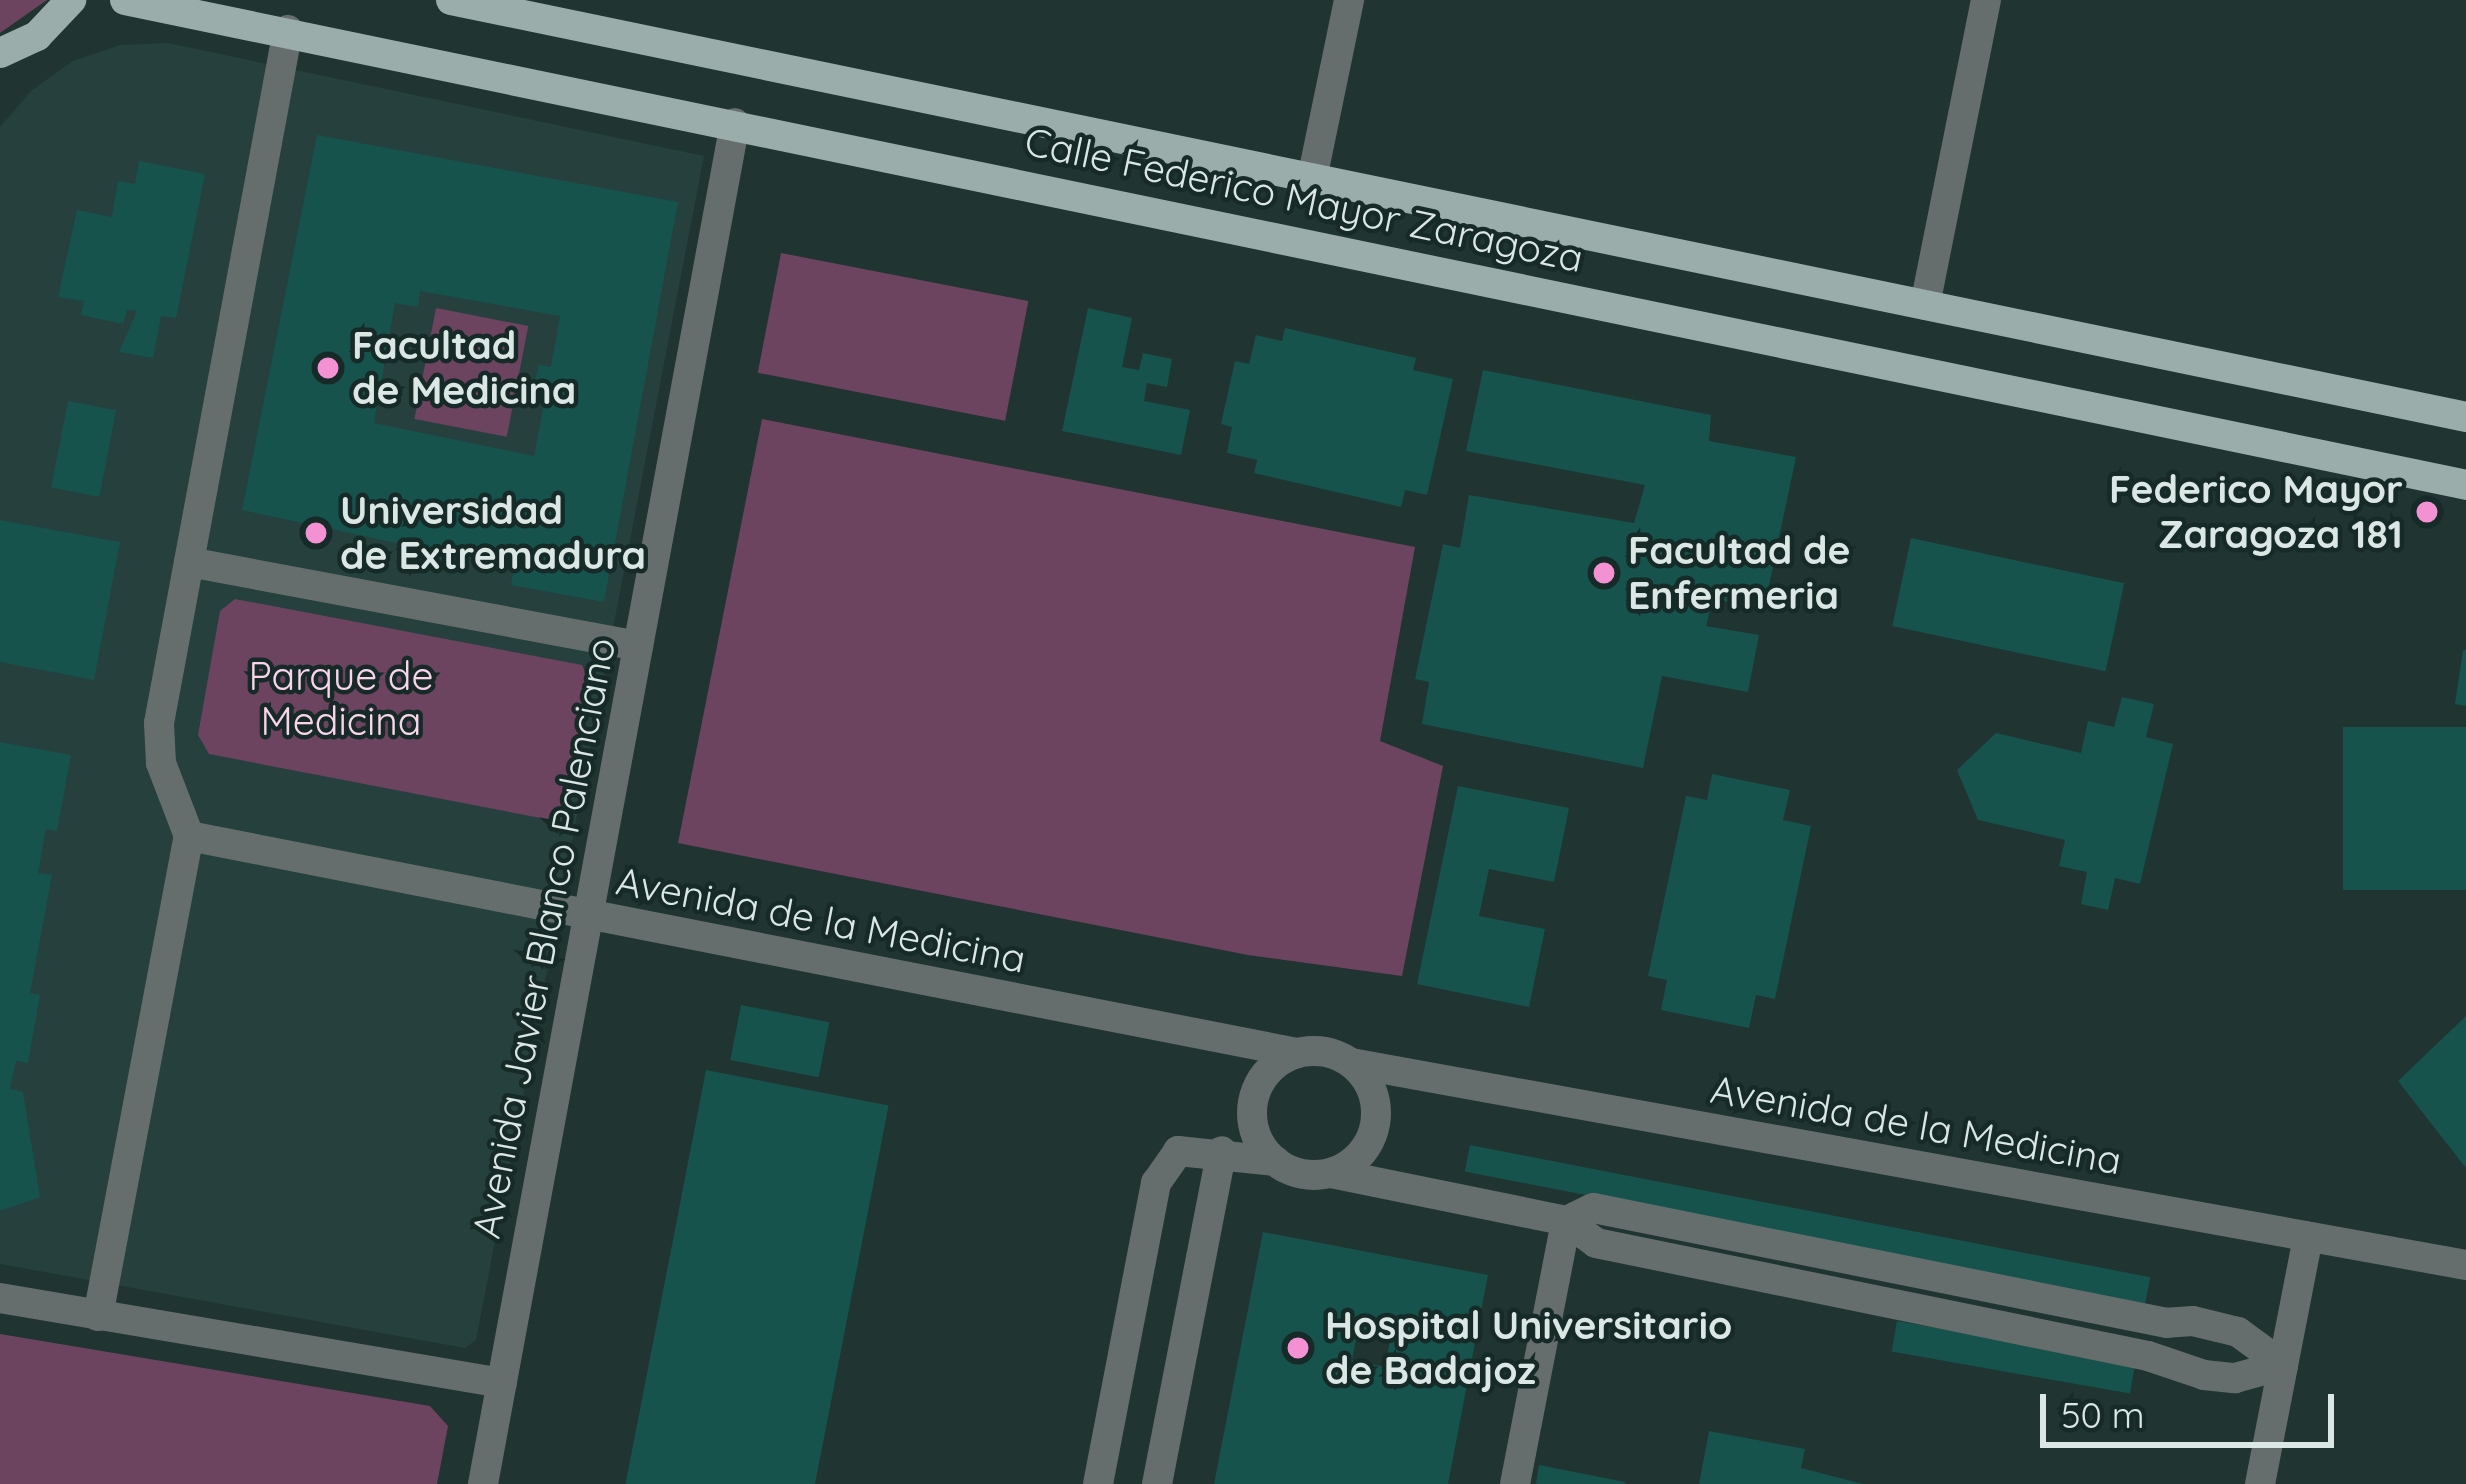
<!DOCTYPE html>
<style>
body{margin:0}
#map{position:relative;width:2466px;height:1484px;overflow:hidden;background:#203431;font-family:Quicksand,sans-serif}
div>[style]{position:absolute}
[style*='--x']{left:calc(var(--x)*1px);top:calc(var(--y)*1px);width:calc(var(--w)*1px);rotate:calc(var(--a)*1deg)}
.built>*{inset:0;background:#25403d}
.green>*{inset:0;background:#6d445f;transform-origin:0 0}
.building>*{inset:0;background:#16534d;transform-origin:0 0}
.minor>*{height:30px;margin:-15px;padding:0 15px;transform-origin:15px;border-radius:15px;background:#656e6d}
.minor>.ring{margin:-15px;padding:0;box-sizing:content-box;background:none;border:30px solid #656e6d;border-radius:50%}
.major>*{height:30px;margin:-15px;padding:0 15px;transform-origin:15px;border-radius:15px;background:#9aadaa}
.dots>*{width:33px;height:33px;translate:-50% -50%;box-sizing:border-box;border:6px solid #162a27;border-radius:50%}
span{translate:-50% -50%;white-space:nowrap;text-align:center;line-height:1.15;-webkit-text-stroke:9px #162a27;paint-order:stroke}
.street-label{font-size:39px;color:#dbe7e5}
.poi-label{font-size:39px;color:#dbe7e5;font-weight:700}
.left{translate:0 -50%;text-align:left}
.right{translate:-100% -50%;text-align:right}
.park-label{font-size:39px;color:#fbd4ec}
.scale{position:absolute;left:2040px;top:1394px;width:294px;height:54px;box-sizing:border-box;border:6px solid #dbe7e5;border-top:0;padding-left:15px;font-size:36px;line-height:42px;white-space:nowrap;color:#dbe7e5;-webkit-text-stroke:9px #162a27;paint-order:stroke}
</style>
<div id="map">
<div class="built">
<i style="clip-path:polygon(168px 43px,704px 156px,476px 1340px,465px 1348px,0 1264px,0 127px,32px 90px,73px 61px,120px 45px)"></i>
</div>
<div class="green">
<i style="clip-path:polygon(0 0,47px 0,0 33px)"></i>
<i style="left:781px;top:253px;width:252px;height:122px;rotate:11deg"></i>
<i style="left:436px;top:308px;width:94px;height:113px;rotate:11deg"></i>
<i style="clip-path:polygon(762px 419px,1415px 547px,1380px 741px,1443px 766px,1402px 976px,1248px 955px,678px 843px)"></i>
<i style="clip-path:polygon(235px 599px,582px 665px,592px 687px,568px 815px,556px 821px,209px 754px,198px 735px,220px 611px)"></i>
<i style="clip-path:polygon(0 1334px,430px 1406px,448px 1426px,437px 1484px,0 1484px)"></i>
</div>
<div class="building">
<i style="clip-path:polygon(evenodd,317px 135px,678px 202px,604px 602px,511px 585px,514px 568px,242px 510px,317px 135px,420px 291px,560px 316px,551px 367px,539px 365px,531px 396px,544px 403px,534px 456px,374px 423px,395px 303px,418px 307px,420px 291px)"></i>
<i style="clip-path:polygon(139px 161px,205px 174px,176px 318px,161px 316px,153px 358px,119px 352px,137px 311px,127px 310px,123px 324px,81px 315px,84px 301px,58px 297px,77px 210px,112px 217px,118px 181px,135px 184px)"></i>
<i style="clip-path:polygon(1088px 308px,1132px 318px,1122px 367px,1139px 370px,1143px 353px,1172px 359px,1167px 387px,1147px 383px,1144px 401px,1190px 410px,1181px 455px,1062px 431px)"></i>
<i style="clip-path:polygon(1285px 328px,1416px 358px,1413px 370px,1453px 379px,1427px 495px,1405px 490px,1401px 507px,1254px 473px,1257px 460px,1227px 453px,1232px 427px,1221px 424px,1235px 361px,1249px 364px,1256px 335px,1282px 341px)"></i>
<i style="clip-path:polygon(1483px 370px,1711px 415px,1709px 441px,1796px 457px,1764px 609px,1713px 599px,1706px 626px,1759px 635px,1748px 692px,1662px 676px,1643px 768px,1422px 724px,1429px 682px,1415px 679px,1443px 544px,1460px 548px,1469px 495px,1634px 523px,1645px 485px,1466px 451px)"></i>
<i style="left:68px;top:401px;width:49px;height:88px;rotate:11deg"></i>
<i style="clip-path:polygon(0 520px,120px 542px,94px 680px,0 662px)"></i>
<i style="left:1911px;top:538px;width:218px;height:90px;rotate:12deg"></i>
<i style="clip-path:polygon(2463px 650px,2466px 650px,2466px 706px,2455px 704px)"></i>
<i style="clip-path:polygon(2122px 697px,2154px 704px,2146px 737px,2173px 744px,2140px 884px,2115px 878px,2108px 910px,2081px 904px,2087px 872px,2059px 866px,2065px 840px,1978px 820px,1957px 770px,1996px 733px,2081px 753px,2088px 721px,2114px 727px)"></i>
<i style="left:2343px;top:727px;width:123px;height:163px"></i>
<i style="clip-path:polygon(0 742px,71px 755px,57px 831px,46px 829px,38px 873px,52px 875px,30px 993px,40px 995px,28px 1063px,16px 1061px,10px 1089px,23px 1092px,40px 1197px,0 1211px)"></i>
<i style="clip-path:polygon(1712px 774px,1790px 790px,1783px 820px,1811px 826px,1775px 999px,1756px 995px,1749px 1028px,1661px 1010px,1667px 980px,1648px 976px,1686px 796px,1707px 800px)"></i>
<i style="clip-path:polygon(1458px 786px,1569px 808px,1554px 882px,1489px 869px,1479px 916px,1545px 929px,1529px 1007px,1417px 984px)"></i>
<i style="left:741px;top:1005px;width:90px;height:56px;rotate:11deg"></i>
<i style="clip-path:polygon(2466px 1016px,2466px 1168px,2398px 1081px)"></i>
<i style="left:706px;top:1070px;width:186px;height:422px;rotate:11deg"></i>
<i style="left:1470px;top:1145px;width:693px;height:27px;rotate:11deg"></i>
<i style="clip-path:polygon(evenodd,1263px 1232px,1488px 1275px,1448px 1484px,1214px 1484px,1263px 1232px,1358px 1329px,1391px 1335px,1385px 1367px,1352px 1360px,1358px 1329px)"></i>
<i style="left:1897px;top:1321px;width:242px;height:31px;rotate:10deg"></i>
<i style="clip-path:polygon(1709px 1431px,1805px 1449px,1801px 1468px,1863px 1484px,1699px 1484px)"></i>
<i style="clip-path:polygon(1539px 1465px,1625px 1482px,1625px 1484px,1536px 1484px)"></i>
</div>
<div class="minor">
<i style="--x:1312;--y:179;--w:183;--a:-78.3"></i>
<i style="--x:1925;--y:305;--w:311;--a:-78.7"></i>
<i style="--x:189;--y:562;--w:457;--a:10.6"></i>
<i style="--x:189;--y:836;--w:1129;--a:11.08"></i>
<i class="ring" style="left:1252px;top:1051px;width:94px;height:94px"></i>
<i style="--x:1351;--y:1063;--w:1133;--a:10.27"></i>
<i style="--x:1331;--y:1173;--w:240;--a:11.5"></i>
<i style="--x:1566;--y:1221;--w:37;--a:36"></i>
<i style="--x:1596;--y:1243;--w:563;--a:11.57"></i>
<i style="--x:2148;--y:1356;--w:59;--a:18.7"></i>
<i style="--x:2204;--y:1375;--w:31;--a:6"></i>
<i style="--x:2235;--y:1378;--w:50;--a:-15.2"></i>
<i style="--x:2283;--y:1365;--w:56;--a:-143.7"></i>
<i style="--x:2238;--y:1332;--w:46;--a:-166.3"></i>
<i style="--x:2193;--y:1321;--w:26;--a:176"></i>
<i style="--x:2167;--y:1323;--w:585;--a:-168.67"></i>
<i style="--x:1593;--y:1208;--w:30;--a:154"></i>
<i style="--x:0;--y:1298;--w:509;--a:9.61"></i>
<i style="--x:98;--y:1316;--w:489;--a:-79.3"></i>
<i style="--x:189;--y:836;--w:78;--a:-111"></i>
<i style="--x:161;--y:763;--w:40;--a:-92.9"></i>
<i style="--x:159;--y:723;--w:705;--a:-79.46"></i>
<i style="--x:483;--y:1484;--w:1384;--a:-79.51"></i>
<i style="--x:1098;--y:1484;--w:307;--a:-79.1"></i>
<i style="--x:1156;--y:1183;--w:39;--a:-55"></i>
<i style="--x:1178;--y:1151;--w:98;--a:5.9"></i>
<i style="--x:1157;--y:1484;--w:339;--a:-79"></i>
<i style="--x:1515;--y:1484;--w:268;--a:-79"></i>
<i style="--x:2260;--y:1484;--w:252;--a:-79"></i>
</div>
<div class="major">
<i style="--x:125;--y:0;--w:2391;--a:11.7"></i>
<i style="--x:451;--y:0;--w:2058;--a:11.69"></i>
<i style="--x:0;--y:53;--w:41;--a:-24.7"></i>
<i style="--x:37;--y:36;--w:50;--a:-46.6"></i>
</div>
<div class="dots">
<i style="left:328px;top:368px;background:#f491d3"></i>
<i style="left:2427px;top:512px;background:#f491d3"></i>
<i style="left:316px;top:533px;background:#f491d3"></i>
<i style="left:1604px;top:573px;background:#f491d3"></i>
<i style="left:1298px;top:1348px;background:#f491d3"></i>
</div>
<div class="street-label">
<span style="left:1304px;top:200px;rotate:12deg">Calle Federico Mayor Zaragoza</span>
<span style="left:821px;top:920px;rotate:11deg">Avenida de la Medicina</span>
<span style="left:544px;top:938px;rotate:-79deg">Avenida Javier Blanco Palenciano</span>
<span style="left:1916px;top:1125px;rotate:10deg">Avenida de la Medicina</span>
</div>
<div class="poi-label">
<span class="left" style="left:352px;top:368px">Facultad<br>de Medicina</span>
<span class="right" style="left:2403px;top:512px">Federico Mayor<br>Zaragoza 181</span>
<span class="left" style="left:340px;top:533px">Universidad<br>de Extremadura</span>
<span class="left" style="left:1628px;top:573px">Facultad de<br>Enfermeria</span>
<span class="left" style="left:1325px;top:1348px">Hospital Universitario<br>de Badajoz</span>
</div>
<div class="park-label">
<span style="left:341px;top:699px">Parque de<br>Medicina</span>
</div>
<div class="scale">50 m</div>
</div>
